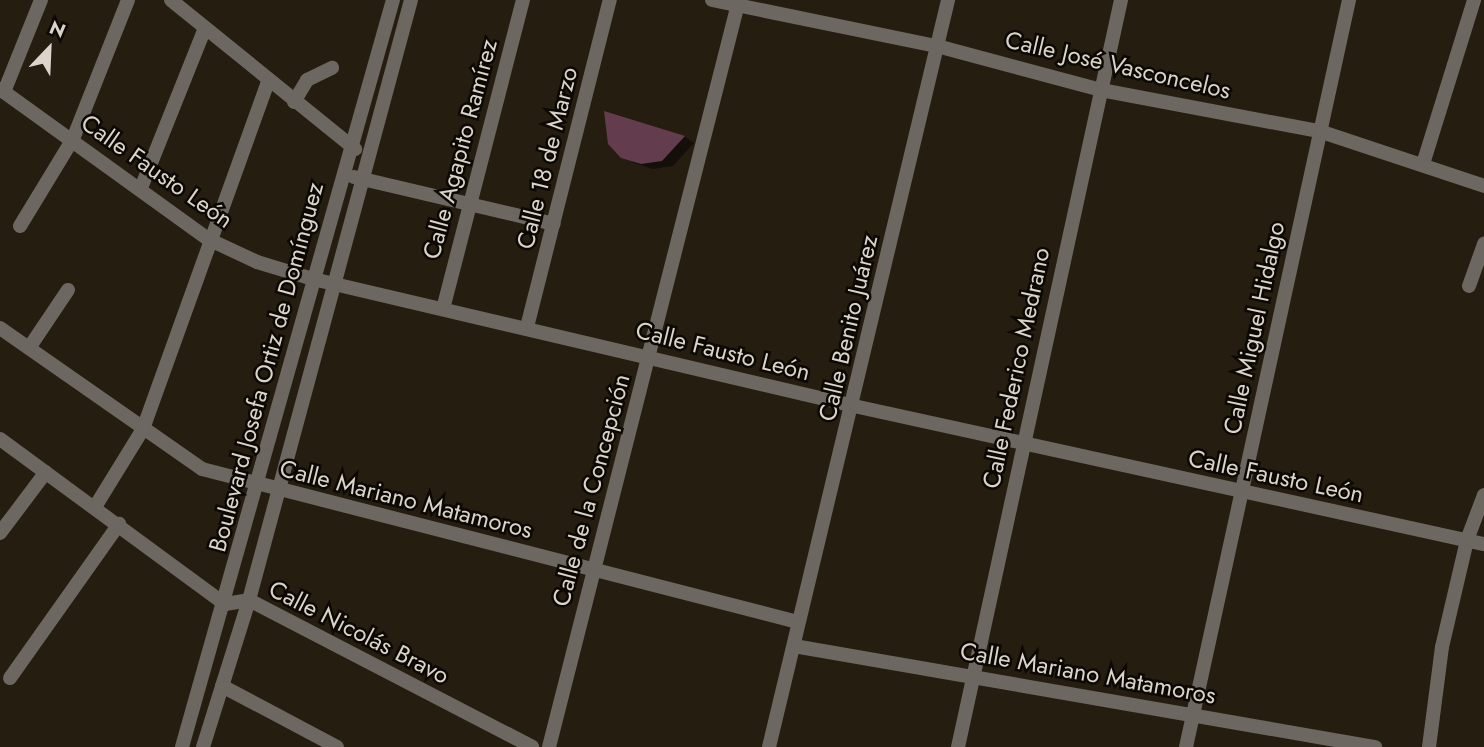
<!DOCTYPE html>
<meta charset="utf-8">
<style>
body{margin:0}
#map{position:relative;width:1484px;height:747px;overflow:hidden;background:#261d11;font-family:Jost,sans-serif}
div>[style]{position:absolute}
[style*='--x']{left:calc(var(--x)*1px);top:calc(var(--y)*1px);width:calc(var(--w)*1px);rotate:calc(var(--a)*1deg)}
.shadow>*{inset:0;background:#0007}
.building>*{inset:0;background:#633d4d}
.minor>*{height:14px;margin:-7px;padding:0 7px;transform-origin:7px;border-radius:7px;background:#6c6761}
span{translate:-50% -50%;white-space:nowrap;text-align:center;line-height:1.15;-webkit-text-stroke:5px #0c0804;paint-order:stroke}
.street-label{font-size:24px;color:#dad4cb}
.north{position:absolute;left:14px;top:14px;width:70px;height:70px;-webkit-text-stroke:5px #0c0804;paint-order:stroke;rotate:23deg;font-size:19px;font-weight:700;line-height:28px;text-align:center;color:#dad4cb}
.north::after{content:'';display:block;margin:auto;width:24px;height:32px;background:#dad4cb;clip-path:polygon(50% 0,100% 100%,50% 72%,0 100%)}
</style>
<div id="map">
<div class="shadow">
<i style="clip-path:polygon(606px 114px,685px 137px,694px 143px,673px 166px,653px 169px,634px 163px,623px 157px)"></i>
</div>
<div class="building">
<i style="clip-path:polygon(604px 111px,685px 136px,662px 161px,641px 164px,621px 158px,608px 144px)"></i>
</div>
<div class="minor">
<i style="--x:171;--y:0;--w:237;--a:39"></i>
<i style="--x:712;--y:0;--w:230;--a:11.6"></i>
<i style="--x:937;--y:46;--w:170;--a:15"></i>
<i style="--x:1101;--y:90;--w:222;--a:10.7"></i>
<i style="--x:1319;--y:131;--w:174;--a:18.4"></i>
<i style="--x:0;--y:89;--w:256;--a:35.8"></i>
<i style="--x:208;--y:239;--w:54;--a:25.1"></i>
<i style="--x:257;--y:262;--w:59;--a:16.9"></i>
<i style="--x:313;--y:279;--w:556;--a:13.21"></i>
<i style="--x:854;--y:406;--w:645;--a:12.36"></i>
<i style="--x:4;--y:92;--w:99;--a:-68.1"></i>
<i style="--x:294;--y:102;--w:26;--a:-59"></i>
<i style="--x:307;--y:80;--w:28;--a:-26"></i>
<i style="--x:1423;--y:164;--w:172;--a:-72.7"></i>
<i style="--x:354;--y:177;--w:205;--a:13.2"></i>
<i style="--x:141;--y:188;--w:172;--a:-68.2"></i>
<i style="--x:20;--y:226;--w:102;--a:-58.7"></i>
<i style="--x:73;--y:139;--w:149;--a:-68.4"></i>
<i style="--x:1469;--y:286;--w:45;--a:-70.3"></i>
<i style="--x:443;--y:309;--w:319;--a:-75.5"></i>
<i style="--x:527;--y:327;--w:337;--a:-75.8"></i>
<i style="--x:0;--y:328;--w:246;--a:34.9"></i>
<i style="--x:202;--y:469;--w:615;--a:14.4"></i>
<i style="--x:29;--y:348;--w:70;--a:-56.1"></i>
<i style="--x:0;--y:439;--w:279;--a:36.3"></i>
<i style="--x:225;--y:604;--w:24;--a:-9"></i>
<i style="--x:249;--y:600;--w:319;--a:27.4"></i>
<i style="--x:95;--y:507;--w:92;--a:-58.4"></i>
<i style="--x:143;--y:429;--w:370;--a:-70.2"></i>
<i style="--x:0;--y:533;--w:76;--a:-53"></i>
<i style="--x:794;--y:646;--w:590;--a:9.86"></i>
<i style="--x:10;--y:678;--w:189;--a:-54.7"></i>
<i style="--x:222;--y:686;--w:130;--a:27.9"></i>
<i style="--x:182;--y:747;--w:776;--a:-74.23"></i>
<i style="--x:203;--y:747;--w:154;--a:-72.6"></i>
<i style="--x:249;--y:600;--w:621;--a:-74.89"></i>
<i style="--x:549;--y:747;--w:771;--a:-75.73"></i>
<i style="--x:769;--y:747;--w:768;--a:-76.52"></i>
<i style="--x:958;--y:747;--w:765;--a:-77.69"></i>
<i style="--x:1186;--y:747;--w:765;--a:-77.69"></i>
<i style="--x:1429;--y:747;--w:101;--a:-82.6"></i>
<i style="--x:1442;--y:647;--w:110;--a:-76.8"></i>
<i style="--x:1467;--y:540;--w:48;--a:-69.3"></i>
</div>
<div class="street-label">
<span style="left:1118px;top:65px;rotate:13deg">Calle José Vasconcelos</span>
<span style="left:460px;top:149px;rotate:-75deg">Calle Agapito Ramírez</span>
<span style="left:547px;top:158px;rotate:-76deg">Calle 18 de Marzo</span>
<span style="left:157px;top:171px;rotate:35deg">Calle Fausto León</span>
<span style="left:848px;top:328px;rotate:-77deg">Calle Benito Juárez</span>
<span style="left:1254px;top:328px;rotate:-78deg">Calle Miguel Hidalgo</span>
<span style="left:723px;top:351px;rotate:14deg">Calle Fausto León</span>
<span style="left:266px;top:367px;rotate:-75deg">Boulevard Josefa Ortiz de Domínguez</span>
<span style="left:1016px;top:368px;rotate:-78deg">Calle Federico Medrano</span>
<span style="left:1276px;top:476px;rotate:12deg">Calle Fausto León</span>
<span style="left:591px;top:490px;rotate:-75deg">Calle de la Concepción</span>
<span style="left:406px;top:499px;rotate:14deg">Calle Mariano Matamoros</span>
<span style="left:359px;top:632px;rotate:27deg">Calle Nicolás Bravo</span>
<span style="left:1088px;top:673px;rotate:10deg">Calle Mariano Matamoros</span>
</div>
<div class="north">N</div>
</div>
